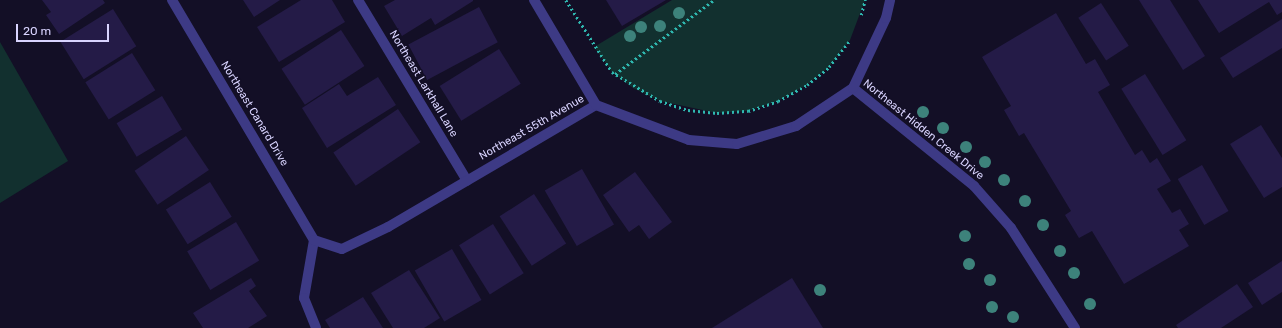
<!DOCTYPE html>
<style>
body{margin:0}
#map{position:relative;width:1282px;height:328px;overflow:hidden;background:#130f26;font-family:Rubik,sans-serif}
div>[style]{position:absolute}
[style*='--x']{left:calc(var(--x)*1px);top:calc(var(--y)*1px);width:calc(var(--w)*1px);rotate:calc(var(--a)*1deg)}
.green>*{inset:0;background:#12302f}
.building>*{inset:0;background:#241b47;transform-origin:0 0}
.path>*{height:2.5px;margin-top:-1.25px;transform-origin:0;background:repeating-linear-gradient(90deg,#2fb8b0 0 2px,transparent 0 5px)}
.lane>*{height:10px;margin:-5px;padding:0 5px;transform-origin:5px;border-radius:5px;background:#3d3a85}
.street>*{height:10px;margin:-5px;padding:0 5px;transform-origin:5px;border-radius:5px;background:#3d3a85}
.trees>*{width:12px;height:12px;margin:-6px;border-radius:50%;background:#3d827b}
span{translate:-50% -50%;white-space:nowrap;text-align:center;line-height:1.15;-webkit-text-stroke:3px #130f26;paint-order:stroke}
.street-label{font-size:11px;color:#d9d4ff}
.scale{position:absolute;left:16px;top:24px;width:93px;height:18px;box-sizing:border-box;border:2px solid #d9d4ff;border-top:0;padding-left:5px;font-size:12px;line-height:14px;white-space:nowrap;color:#d9d4ff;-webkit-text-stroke:3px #130f26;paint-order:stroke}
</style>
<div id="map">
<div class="green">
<i style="clip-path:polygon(672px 0,865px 0,850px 40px,829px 67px,807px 85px,778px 101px,748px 111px,717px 113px,660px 101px,633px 88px,612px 72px,594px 47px)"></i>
<i style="clip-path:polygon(0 42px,68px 161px,0 203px)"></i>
</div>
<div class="building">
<i style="clip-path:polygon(42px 0,103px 0,105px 3px,59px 34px,46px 15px,51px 12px)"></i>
<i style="clip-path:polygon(243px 0,280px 0,254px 17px)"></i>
<i style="clip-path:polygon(301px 0,332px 0,345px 22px,279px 62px,257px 27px)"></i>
<i style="clip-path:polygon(395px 0,473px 0,473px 1px,435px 25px,431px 18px,402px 36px,384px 6px)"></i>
<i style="clip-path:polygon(606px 0,666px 0,622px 26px)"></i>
<i style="clip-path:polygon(1139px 0,1170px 0,1205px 56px,1183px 70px)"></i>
<i style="clip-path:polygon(1198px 0,1282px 0,1282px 12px,1277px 15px,1269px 2px,1219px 33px)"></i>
<i style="left:1101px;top:3px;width:51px;height:27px;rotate:57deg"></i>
<i style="left:479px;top:7px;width:40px;height:80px;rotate:62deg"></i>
<i style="left:113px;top:9px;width:44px;height:62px;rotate:58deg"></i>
<i style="clip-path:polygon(1056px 13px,1086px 64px,1095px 59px,1110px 85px,1098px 92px,1135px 155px,1142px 150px,1150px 163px,1157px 158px,1171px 181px,1157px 189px,1172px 213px,1180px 209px,1189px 224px,1179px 230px,1189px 246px,1124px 284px,1092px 231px,1079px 238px,1065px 215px,1071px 211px,1024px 133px,1019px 136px,1004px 110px,1011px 106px,982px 57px)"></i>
<i style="clip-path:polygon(1282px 19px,1282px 48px,1233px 78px,1220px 58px)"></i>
<i style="left:341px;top:30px;width:43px;height:71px;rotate:57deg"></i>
<i style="left:499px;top:49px;width:41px;height:70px;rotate:58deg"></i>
<i style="left:132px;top:53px;width:44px;height:55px;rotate:58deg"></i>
<i style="left:1145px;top:74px;width:78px;height:28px;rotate:58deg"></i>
<i style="clip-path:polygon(378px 77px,396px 105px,327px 148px,302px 108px,339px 84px,347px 96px)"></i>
<i style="left:162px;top:96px;width:39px;height:53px;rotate:59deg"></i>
<i style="left:398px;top:109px;width:40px;height:78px;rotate:56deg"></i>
<i style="clip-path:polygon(1261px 125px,1282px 158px,1282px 187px,1264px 198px,1230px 144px)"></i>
<i style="left:186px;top:136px;width:41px;height:62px;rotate:56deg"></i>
<i style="left:1202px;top:165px;width:53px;height:28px;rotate:60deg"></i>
<i style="left:582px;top:169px;width:64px;height:43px;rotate:60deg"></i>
<i style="clip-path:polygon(635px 172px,672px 222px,649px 239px,639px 225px,629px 232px,603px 195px)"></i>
<i style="left:210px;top:182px;width:41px;height:52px;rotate:58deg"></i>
<i style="left:534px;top:194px;width:59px;height:41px;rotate:57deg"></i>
<i style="left:236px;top:222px;width:45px;height:57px;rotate:59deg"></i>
<i style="left:493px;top:224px;width:58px;height:40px;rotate:58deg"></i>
<i style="left:452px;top:249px;width:59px;height:43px;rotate:60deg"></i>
<i style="clip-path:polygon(1282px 261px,1282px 292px,1262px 305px,1248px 283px)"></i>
<i style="clip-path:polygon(409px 270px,440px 318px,424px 328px,393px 328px,371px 293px)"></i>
<i style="clip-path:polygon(251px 278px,256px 286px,249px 291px,267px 316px,248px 328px,203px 328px,193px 313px)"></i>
<i style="clip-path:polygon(792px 278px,823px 328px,712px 328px)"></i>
<i style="clip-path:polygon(1237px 284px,1253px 307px,1221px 328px,1178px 328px,1176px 325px)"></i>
<i style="clip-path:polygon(363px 297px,383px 328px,330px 328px,325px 320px)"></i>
</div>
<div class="path">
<i style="--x:566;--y:0;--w:85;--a:57.4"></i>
<i style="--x:612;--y:72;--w:56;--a:31.1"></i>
<i style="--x:660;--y:101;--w:29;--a:18"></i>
<i style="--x:688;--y:110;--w:29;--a:6"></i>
<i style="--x:717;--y:113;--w:31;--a:-4"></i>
<i style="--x:748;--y:111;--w:32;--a:-18"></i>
<i style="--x:778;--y:101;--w:33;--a:-29"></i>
<i style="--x:807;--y:85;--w:28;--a:-39"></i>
<i style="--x:829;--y:67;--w:34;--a:-52"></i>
<i style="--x:861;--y:15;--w:16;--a:-75"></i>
<i style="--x:615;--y:74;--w:124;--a:-36.8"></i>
</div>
<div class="lane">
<i style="--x:358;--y:0;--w:211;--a:58.9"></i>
<i style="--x:314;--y:240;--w:59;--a:99.8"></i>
<i style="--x:304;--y:298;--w:32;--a:68"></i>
</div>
<div class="street">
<i style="--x:172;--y:0;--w:279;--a:59.4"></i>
<i style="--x:314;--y:240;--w:29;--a:18"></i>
<i style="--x:342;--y:249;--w:51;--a:-25.6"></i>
<i style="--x:388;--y:227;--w:241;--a:-30.4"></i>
<i style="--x:596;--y:105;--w:99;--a:20.6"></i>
<i style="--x:689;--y:140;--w:48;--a:4.8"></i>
<i style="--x:737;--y:144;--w:62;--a:-17"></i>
<i style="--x:796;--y:126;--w:69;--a:-33.7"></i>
<i style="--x:534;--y:0;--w:122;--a:59.4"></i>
<i style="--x:853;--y:88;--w:156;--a:39"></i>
<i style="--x:974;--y:186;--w:56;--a:48.6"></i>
<i style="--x:1011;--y:228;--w:119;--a:57.4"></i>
<i style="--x:853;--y:88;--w:77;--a:-64.8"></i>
<i style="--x:886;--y:18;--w:18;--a:-77"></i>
</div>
<div class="trees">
<i style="left:679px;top:13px"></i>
<i style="left:660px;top:26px"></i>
<i style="left:641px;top:27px"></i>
<i style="left:630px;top:36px"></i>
<i style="left:923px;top:112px"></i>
<i style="left:943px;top:128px"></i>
<i style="left:966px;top:147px"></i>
<i style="left:985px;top:162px"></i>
<i style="left:1004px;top:180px"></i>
<i style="left:1025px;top:201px"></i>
<i style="left:1043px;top:225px"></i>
<i style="left:965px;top:236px"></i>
<i style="left:1060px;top:251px"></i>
<i style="left:969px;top:264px"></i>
<i style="left:1074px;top:273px"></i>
<i style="left:990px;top:280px"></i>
<i style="left:820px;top:290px"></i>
<i style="left:1090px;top:304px"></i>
<i style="left:992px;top:307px"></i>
<i style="left:1013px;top:317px"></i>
</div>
<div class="street-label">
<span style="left:423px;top:84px;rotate:59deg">Northeast Larkhall Lane</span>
<span style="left:254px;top:114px;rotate:59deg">Northeast Canard Drive</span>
<span style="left:532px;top:128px;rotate:-30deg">Northeast 55th Avenue</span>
<span style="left:923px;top:130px;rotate:39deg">Northeast Hidden Creek Drive</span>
</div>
<div class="scale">20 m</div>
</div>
